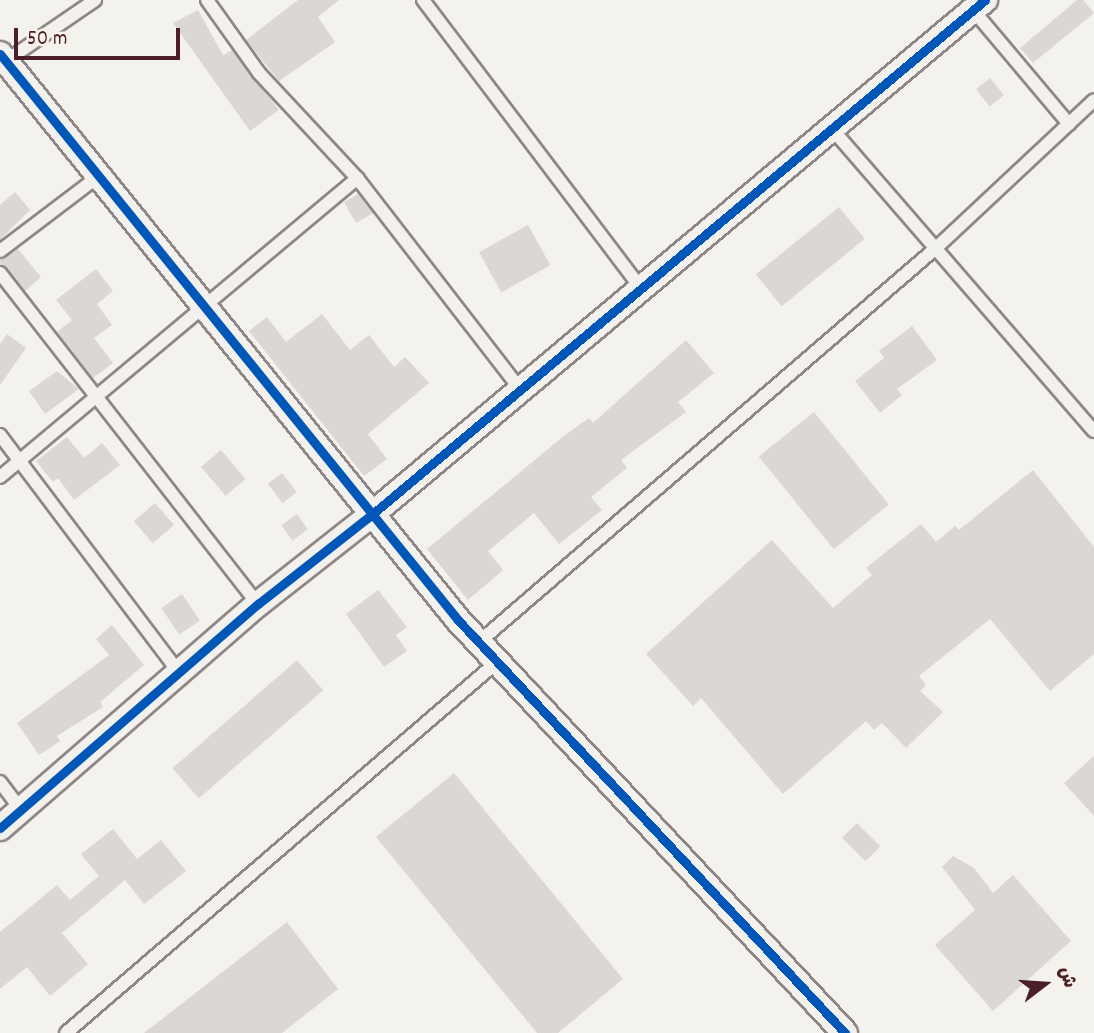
<!DOCTYPE html>
<meta charset="utf-8">
<style>
body{margin:0}
#map{position:relative;width:1094px;height:1033px;overflow:hidden;background:#f4f2ec;font-family:Dekko,"Playpen Sans Arabic",sans-serif}
div>[style]{position:absolute}
[style*='--x']{left:calc(var(--x)*1px);top:calc(var(--y)*1px);width:calc(var(--w)*1px);rotate:calc(var(--a)*1deg)}
.building>*{inset:0;background:#dbd7d3;transform-origin:0 0}
.roads{filter:drop-shadow(2px 0 #8f8685) drop-shadow(-2px 0 #8f8685) drop-shadow(0 2px #8f8685) drop-shadow(0 -2px #8f8685)}
.lane>*{height:12px;margin:-6px;padding:0 6px;transform-origin:6px;border-radius:6px;background:#f2f1ed}
.street>*{height:24px;margin:-12px;padding:0 12px;transform-origin:12px;border-radius:12px;background:#f2f1ed}
.cycleway>*{height:9px;margin:-4.5px;padding:0 4.5px;transform-origin:4.5px;border-radius:4.5px;background:#0057b8}
span{translate:-50% -50%;white-space:nowrap;text-align:center;line-height:1.15;-webkit-text-stroke:5px #f7f3e8;paint-order:stroke}
.north{position:absolute;left:1010px;top:949px;width:70px;height:70px;-webkit-text-stroke:5px #f7f3e8;paint-order:stroke;rotate:73deg;font-size:19px;font-weight:700;line-height:28px;text-align:center;color:#4a1f2b}
.north::after{content:'';display:block;margin:auto;width:24px;height:32px;background:#4a1f2b;clip-path:polygon(50% 0,100% 100%,50% 72%,0 100%)}
.scale{position:absolute;left:14px;top:28px;width:166px;height:32px;box-sizing:border-box;border:4px solid #4a1f2b;border-top:0;padding-left:9px;font-size:21px;line-height:24px;white-space:nowrap;color:#4a1f2b;-webkit-text-stroke:5px #f7f3e8;paint-order:stroke}
</style>
<div id="map">
<div class="building">
<i style="clip-path:polygon(298px 0,339px 0,318px 17px,335px 42px,279px 81px,246px 40px)"></i>
<i style="clip-path:polygon(1077px 0,1083px 0,1094px 13px,1033px 63px,1020px 48px)"></i>
<i style="clip-path:polygon(198px 10px,223px 55px,232px 50px,279px 110px,250px 131px,173px 23px)"></i>
<i style="left:990px;top:78px;width:22px;height:18px;rotate:51deg"></i>
<i style="clip-path:polygon(15px 192px,30px 210px,0 240px,0 205px)"></i>
<i style="clip-path:polygon(358px 194px,373px 213px,356px 223px,344px 202px)"></i>
<i style="left:839px;top:207px;width:41px;height:107px;rotate:51deg"></i>
<i style="left:528px;top:225px;width:46px;height:56px;rotate:61deg"></i>
<i style="clip-path:polygon(18px 249px,41px 277px,25px 291px,0 264px,0 260px)"></i>
<i style="clip-path:polygon(96px 269px,113px 291px,97px 304px,112px 325px,94px 338px,113px 363px,93px 378px,57px 332px,72px 320px,56px 300px)"></i>
<i style="clip-path:polygon(322px 314px,350px 350px,369px 335px,394px 367px,405px 357px,429px 383px,368px 434px,387px 459px,364px 476px,249px 331px,267px 317px,286px 342px)"></i>
<i style="clip-path:polygon(912px 326px,937px 360px,897px 389px,902px 395px,880px 413px,855px 381px,884px 358px,879px 351px)"></i>
<i style="clip-path:polygon(7px 334px,26px 348px,0 385px,0 344px)"></i>
<i style="clip-path:polygon(686px 340px,714px 373px,678px 402px,686px 412px,621px 460px,627px 468px,591px 497px,602px 510px,559px 544px,534px 513px,488px 551px,503px 570px,468px 600px,427px 549px,565px 435px,589px 418px,593px 423px)"></i>
<i style="clip-path:polygon(57px 371px,79px 389px,45px 414px,29px 391px)"></i>
<i style="left:814px;top:412px;width:119px;height:71px;rotate:51deg"></i>
<i style="clip-path:polygon(67px 437px,84px 458px,102px 443px,120px 465px,74px 500px,58px 478px,53px 482px,36px 461px)"></i>
<i style="left:221px;top:450px;width:38px;height:26px;rotate:50deg"></i>
<i style="clip-path:polygon(1033px 470px,1094px 547px,1094px 654px,1050px 691px,990px 619px,919px 676px,926px 685px,920px 691px,943px 712px,906px 748px,882px 723px,874px 730px,866px 721px,783px 794px,701px 698px,693px 706px,646px 654px,772px 540px,833px 608px,872px 575px,866px 568px,921px 524px,936px 542px,955px 526px,959px 530px)"></i>
<i style="left:282px;top:473px;width:24px;height:18px;rotate:52deg"></i>
<i style="left:155px;top:503px;width:29px;height:28px;rotate:49deg"></i>
<i style="left:297px;top:514px;width:19px;height:19px;rotate:55deg"></i>
<i style="clip-path:polygon(378px 590px,407px 627px,396px 635px,407px 651px,384px 667px,346px 614px)"></i>
<i style="left:182px;top:594px;width:32px;height:25px;rotate:56deg"></i>
<i style="clip-path:polygon(112px 625px,144px 665px,100px 702px,103px 707px,57px 736px,60px 741px,39px 755px,17px 723px,109px 655px,96px 639px)"></i>
<i style="left:297px;top:660px;width:40px;height:165px;rotate:49deg"></i>
<i style="clip-path:polygon(1094px 756px,1094px 816px,1064px 783px)"></i>
<i style="clip-path:polygon(454px 773px,623px 979px,558px 1033px,537px 1033px,376px 837px)"></i>
<i style="left:857px;top:823px;width:33px;height:21px;rotate:45deg"></i>
<i style="clip-path:polygon(113px 829px,137px 859px,161px 840px,186px 871px,144px 904px,125px 880px,62px 933px,88px 964px,50px 996px,27px 967px,0 989px,0 932px,57px 885px,70px 900px,99px 876px,81px 854px)"></i>
<i style="clip-path:polygon(953px 856px,974px 868px,993px 893px,1013px 875px,1071px 941px,993px 1011px,935px 945px,975px 910px,942px 867px)"></i>
<i style="clip-path:polygon(287px 922px,338px 989px,282px 1033px,144px 1033px)"></i>
</div>
<div class="roads">
<div class="lane">
<i style="--x:207;--y:0;--w:90;--a:54.5"></i>
<i style="--x:259;--y:73;--w:144;--a:47"></i>
<i style="--x:357;--y:178;--w:268;--a:52.3"></i>
<i style="--x:423;--y:0;--w:360;--a:52.9"></i>
<i style="--x:973;--y:10;--w:149;--a:49.9"></i>
<i style="--x:6;--y:61;--w:108;--a:-34.4"></i>
<i style="--x:833;--y:130;--w:398;--a:49.1"></i>
<i style="--x:0;--y:251;--w:126;--a:-37.2"></i>
<i style="--x:0;--y:273;--w:420;--a:52.1"></i>
<i style="--x:0;--y:435;--w:296;--a:53"></i>
<i style="--x:0;--y:477;--w:466;--a:-39.9"></i>
<i style="--x:479;--y:642;--w:603;--a:-40.77"></i>
<i style="--x:936;--y:248;--w:216;--a:-43.1"></i>
<i style="--x:0;--y:782;--w:35;--a:53"></i>
<i style="--x:66;--y:1033;--w:569;--a:-40.72"></i>
</div>
<div class="street">
<i style="--x:0;--y:54;--w:728;--a:51.02"></i>
<i style="--x:458;--y:620;--w:566;--a:46.86"></i>
<i style="--x:0;--y:828;--w:342;--a:-41"></i>
<i style="--x:258;--y:604;--w:142;--a:-38.2"></i>
<i style="--x:370;--y:516;--w:803;--a:-40"></i>
</div>
</div>
<div class="cycleway">
<i style="--x:0;--y:54;--w:728;--a:51.02"></i>
<i style="--x:458;--y:620;--w:566;--a:46.86"></i>
<i style="--x:0;--y:828;--w:342;--a:-41"></i>
<i style="--x:258;--y:604;--w:142;--a:-38.2"></i>
<i style="--x:370;--y:516;--w:803;--a:-40"></i>
</div>
<div class="north">ش</div>
<div class="scale">50 m</div>
</div>
